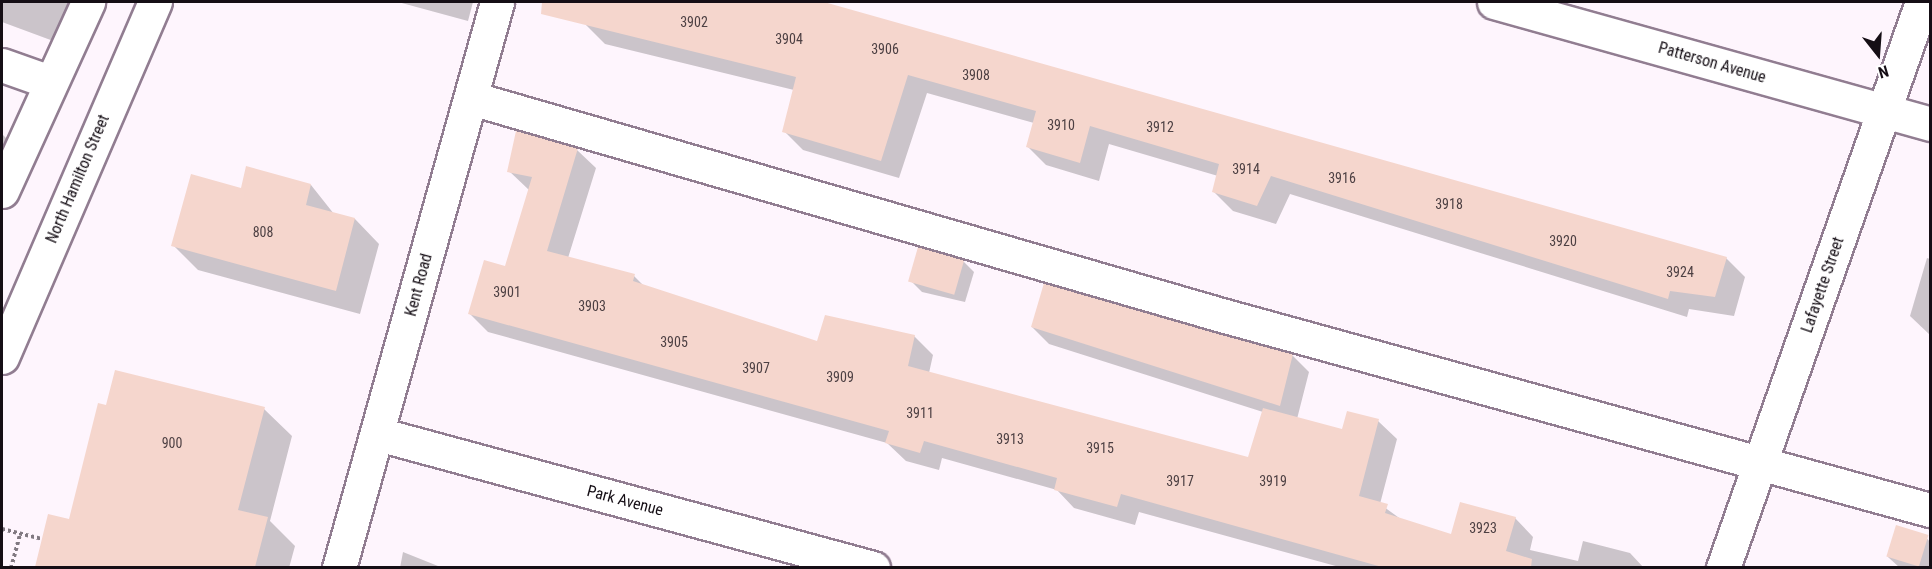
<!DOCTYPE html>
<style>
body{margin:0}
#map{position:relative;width:1932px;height:569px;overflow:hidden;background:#fef5fd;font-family:"Roboto Condensed",sans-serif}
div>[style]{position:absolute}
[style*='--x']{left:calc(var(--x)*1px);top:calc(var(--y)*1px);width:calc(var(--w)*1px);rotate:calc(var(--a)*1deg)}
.shadow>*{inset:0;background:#0003}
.building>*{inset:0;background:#f5d6cd;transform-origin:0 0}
.path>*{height:4px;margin-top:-2px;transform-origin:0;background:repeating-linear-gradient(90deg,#817981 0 3px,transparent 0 6px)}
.roads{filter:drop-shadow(2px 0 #917d91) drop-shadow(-2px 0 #917d91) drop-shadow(0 2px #917d91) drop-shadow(0 -2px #917d91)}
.minor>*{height:33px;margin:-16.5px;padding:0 16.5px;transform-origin:16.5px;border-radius:16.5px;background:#fff}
.major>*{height:33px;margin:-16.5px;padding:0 16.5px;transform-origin:16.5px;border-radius:16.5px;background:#fff}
span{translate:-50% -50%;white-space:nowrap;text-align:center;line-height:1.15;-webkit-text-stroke:5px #fff;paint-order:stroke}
.number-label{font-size:14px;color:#4d4043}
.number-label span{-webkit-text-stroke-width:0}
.street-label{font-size:16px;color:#150e15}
.frame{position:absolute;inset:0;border:3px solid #150e15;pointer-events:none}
.north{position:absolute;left:1848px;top:24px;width:60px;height:60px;-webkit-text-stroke:4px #fff;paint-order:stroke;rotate:163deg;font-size:16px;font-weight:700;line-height:24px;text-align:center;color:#150e15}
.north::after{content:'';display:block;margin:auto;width:21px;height:27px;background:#150e15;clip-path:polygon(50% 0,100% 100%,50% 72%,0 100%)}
</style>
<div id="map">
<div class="shadow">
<i style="clip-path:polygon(2px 2px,71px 2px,56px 42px,2px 22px)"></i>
<i style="clip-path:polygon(398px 2px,473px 2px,468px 21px)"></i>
<i style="clip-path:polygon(591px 2px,821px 2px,1726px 258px,1745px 277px,1734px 316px,1689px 309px,1687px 317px,1290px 194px,1276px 224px,1233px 211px,1214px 192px,1218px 176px,1109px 144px,1099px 181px,1046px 165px,1028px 147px,1034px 123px,927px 93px,899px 178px,803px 150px,784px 131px,794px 90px,605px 44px,586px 25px)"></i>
<i style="clip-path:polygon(2px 134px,15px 147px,2px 182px)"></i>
<i style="clip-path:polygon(577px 150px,596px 168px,568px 258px,634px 276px,645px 287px,818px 343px,914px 336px,933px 355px,929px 373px,1249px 459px,1263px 412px,1049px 344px,1032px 327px,1293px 356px,1309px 372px,1297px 419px,1343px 431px,1378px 421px,1397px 439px,1380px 504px,1402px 520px,1453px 536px,1515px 518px,1533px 537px,1530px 550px,1578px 561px,1583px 541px,1630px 553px,1644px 568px,1343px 568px,1139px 512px,1135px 525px,1074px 508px,1057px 490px,942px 458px,939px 470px,906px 461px,887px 443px,488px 332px,469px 313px,506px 268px,529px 190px,509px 171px)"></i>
<i style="clip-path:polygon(311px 185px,334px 214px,355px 219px,379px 244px,360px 314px,198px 270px,173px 245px,242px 189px)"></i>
<i style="clip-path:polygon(919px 249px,964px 262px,974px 272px,965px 302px,922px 292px,911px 281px)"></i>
<i style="clip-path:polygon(1927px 258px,1930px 259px,1930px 335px,1910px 316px)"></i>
<i style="clip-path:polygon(107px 407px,264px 409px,292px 436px,270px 521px,295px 546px,289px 568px,36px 568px,49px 516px,70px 521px)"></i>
<i style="clip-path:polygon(1924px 535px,1930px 542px,1930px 568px,1900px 568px,1888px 557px)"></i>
<i style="clip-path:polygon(403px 552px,438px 566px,440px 568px,400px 568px)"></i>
</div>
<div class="building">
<i style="clip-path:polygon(542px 2px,824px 2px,1727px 257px,1715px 297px,1670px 291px,1668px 299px,1271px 176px,1257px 206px,1212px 192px,1219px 164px,1090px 126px,1080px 163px,1026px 147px,1036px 111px,908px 75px,881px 161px,782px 132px,796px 77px,541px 14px)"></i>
<i style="clip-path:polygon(516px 131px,578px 148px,547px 251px,635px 274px,633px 281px,817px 341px,825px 315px,915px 335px,908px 366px,1248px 457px,1263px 408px,1342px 429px,1347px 411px,1379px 419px,1359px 496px,1388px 504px,1385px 513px,1451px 534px,1460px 502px,1516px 517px,1506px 551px,1532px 559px,1531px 567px,1382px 567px,1121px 494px,1117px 507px,1054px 490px,1057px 478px,924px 441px,920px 453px,885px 443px,889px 431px,468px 314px,484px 260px,505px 266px,532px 177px,507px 172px)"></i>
<i style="clip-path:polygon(246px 166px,311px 184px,306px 205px,355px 218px,336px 291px,171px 246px,191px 174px,241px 188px)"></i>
<i style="left:918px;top:247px;width:48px;height:36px;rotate:16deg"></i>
<i style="clip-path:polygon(1044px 283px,1293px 354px,1280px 406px,1031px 327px)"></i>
<i style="clip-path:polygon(115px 370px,265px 407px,238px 510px,268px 517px,255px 567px,35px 567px,48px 514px,69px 519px,98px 403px,106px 405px)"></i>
<i style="left:1896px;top:525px;width:34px;height:33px;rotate:17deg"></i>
</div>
<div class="path">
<i style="--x:2;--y:529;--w:41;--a:14"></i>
<i style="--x:11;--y:568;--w:35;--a:-75"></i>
</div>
<div class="roads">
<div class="minor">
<i style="--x:2;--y:65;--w:51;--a:19.5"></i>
<i style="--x:471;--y:98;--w:785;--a:16.13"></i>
<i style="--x:1225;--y:316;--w:731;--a:15.39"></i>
<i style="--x:2;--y:191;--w:208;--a:-65.5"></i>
<i style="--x:2;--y:357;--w:387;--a:-66.7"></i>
<i style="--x:378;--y:434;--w:513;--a:15.15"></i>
<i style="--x:339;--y:568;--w:588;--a:-74.4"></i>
<i style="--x:1723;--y:568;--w:600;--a:-70.63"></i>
</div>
<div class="major">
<i style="--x:1494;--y:2;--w:453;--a:15.6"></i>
</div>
</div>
<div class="number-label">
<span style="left:694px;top:22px">3902</span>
<span style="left:789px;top:39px">3904</span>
<span style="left:885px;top:49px">3906</span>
<span style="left:976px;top:75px">3908</span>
<span style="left:1061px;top:125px">3910</span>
<span style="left:1160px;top:127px">3912</span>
<span style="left:1246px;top:169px">3914</span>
<span style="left:1342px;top:178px">3916</span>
<span style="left:1449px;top:204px">3918</span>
<span style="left:263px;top:232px">808</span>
<span style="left:1563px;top:241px">3920</span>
<span style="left:1680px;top:272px">3924</span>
<span style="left:507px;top:292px">3901</span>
<span style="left:592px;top:306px">3903</span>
<span style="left:674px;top:342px">3905</span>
<span style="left:756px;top:368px">3907</span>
<span style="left:840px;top:377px">3909</span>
<span style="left:920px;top:413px">3911</span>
<span style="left:1010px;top:439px">3913</span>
<span style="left:172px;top:443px">900</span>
<span style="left:1100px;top:448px">3915</span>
<span style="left:1180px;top:481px">3917</span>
<span style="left:1273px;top:481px">3919</span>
<span style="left:1483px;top:528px">3923</span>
</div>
<div class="street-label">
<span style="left:1712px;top:63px;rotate:16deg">Patterson Avenue</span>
<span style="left:78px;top:179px;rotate:-67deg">North Hamilton Street</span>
<span style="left:419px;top:285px;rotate:-75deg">Kent Road</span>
<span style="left:1823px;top:285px;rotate:-71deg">Lafayette Street</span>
<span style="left:625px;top:501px;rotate:15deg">Park Avenue</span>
</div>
<div class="frame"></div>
<div class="north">N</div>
</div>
